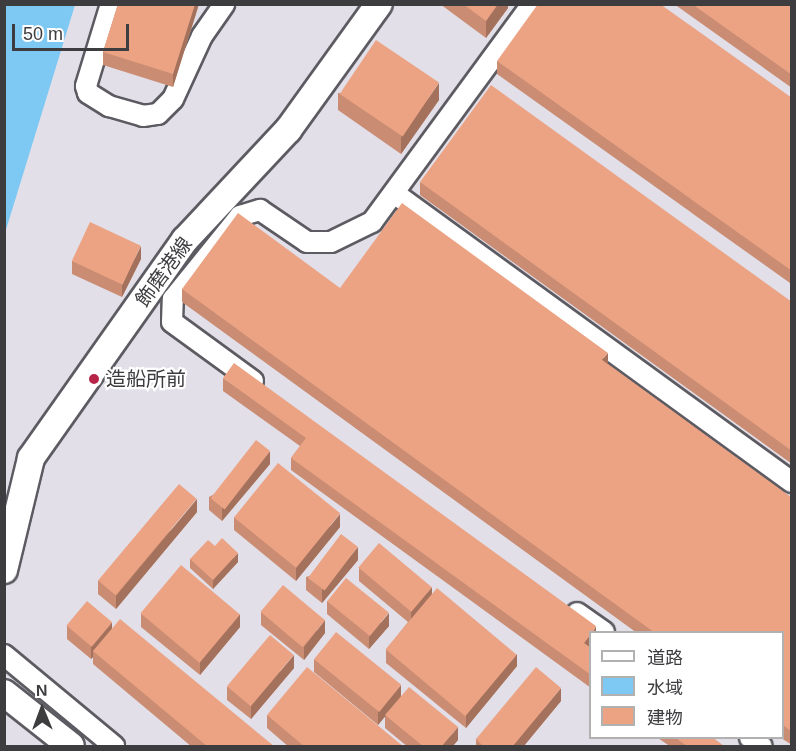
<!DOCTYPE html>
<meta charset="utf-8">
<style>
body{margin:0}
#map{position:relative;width:796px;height:751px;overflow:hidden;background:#e2dfe8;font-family:Helvetica,"Noto Sans JP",sans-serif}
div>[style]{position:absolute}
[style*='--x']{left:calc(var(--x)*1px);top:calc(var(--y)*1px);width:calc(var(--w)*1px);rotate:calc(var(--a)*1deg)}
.water>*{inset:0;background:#7ec9f3}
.roads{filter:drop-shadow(2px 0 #5d5b62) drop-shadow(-2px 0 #5d5b62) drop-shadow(0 2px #5d5b62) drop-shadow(0 -2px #5d5b62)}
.minor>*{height:20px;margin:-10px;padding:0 10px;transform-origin:10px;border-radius:10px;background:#fff}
.major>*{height:26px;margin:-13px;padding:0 13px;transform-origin:13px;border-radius:13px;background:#fff}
.wall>*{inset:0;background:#ca8c72}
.shaded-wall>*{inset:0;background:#a4725c}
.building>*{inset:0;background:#eba384;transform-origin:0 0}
.dots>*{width:16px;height:16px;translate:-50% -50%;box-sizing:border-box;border:3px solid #fff;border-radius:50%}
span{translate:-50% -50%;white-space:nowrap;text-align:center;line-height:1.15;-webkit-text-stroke:4.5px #fff;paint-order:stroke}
.street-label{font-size:20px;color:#3d3c3f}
.poi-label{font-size:20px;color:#3d3c3f}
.left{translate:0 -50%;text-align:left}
.frame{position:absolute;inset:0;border:6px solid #3d3c3f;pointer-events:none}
.legend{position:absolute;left:589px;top:631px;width:195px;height:108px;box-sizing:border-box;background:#fff;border:2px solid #b1b1b2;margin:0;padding:8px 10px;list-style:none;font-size:18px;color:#3d3c3f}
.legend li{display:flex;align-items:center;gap:12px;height:30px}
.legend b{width:30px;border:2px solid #b1b1b2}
.north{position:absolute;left:12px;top:679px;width:60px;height:60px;-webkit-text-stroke:4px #fff;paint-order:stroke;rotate:359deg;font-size:16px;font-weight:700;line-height:24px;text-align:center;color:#3d3c3f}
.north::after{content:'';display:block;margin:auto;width:21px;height:27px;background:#3d3c3f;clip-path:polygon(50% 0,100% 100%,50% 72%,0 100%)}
.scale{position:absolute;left:12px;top:24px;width:117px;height:27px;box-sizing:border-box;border:3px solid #3d3c3f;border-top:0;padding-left:8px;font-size:18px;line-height:21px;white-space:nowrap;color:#3d3c3f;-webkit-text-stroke:4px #fff;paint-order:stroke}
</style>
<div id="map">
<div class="water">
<i style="clip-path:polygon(5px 4px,75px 5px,5px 233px,4px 5px)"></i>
</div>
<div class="roads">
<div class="minor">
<i style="--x:111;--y:4;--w:86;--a:107"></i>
<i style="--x:86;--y:86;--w:7;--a:74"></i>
<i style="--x:88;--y:93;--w:25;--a:32"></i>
<i style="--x:109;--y:106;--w:35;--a:16"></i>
<i style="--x:143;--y:116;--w:15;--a:-8"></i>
<i style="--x:158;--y:114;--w:21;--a:-45"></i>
<i style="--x:173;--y:99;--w:69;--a:-65.3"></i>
<i style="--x:202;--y:36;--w:39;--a:-55"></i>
<i style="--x:394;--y:193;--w:492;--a:36"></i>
<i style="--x:253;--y:381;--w:100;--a:-143.9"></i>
<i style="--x:172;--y:322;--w:23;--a:-88"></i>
<i style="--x:173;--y:299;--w:107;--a:-51.1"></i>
<i style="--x:240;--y:216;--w:21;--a:-17"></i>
<i style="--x:260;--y:210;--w:57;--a:34.2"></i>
<i style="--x:307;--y:242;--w:24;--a:0"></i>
<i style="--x:331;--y:242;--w:46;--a:-26"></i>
<i style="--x:372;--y:222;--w:270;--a:-53.7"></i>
<i style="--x:577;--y:613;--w:33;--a:35"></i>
<i style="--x:4;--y:655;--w:143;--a:39.6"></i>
<i style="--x:750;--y:738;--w:14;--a:34"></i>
</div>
<div class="major">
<i style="--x:4;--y:570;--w:115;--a:-76.4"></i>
<i style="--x:31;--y:458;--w:267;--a:-54.8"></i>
<i style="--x:185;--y:240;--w:151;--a:-46.9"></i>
<i style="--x:288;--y:130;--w:155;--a:-54.2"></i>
<i style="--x:4;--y:693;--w:85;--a:38.3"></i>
</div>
</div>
<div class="wall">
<i style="clip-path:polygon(118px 4px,199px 4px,173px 87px,103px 65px,103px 52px)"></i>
<i style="clip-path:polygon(440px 4px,508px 4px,508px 8px,486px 38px)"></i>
<i style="clip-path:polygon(674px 4px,792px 4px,792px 88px)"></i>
<i style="clip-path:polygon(497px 61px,792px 98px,792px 293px,790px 292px,790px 283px,497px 74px)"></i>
<i style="clip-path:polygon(338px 93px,439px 100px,401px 154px,338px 110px)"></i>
<i style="clip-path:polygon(420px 182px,792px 302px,792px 464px,420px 195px)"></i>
<i style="clip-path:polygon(141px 259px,122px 297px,72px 274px,72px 261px)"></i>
<i style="clip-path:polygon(182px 289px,608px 364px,792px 498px,792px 745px,781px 738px,783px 738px,783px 633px,637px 633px,182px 302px)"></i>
<i style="clip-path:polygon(223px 378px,596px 633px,591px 633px,591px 688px,291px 470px,291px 458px,300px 446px,223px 391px)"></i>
<i style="clip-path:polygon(270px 464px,222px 521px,209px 510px,209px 497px)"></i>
<i style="clip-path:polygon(197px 512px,116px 609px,98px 594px,98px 581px)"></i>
<i style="clip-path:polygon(234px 517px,340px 527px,296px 581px,234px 530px)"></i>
<i style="clip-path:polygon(215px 546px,238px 562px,213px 589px,190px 568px,190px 559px)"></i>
<i style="clip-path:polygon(358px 560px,322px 603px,306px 590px,306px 577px)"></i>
<i style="clip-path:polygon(359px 568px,432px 594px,517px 666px,466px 728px,386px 663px,386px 650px,408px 622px,359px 581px)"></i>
<i style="clip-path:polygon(327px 601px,389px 626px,369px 649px,327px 614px)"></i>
<i style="clip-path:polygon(261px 612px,325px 633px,304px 660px,261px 625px)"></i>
<i style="clip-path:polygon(141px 614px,240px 627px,200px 675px,141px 627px)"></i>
<i style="clip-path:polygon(67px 626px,112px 629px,275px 747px,192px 747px,93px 664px,93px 657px,91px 659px,67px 639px)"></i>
<i style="clip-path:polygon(314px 659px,401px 696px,458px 740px,452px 747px,408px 747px,385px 728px,385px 716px,378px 725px,314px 672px)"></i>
<i style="clip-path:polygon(294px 668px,251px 719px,227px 700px,227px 687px)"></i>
<i style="clip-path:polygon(561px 701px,523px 747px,476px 747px,476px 739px)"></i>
<i style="clip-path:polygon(267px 715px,404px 747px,289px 747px,267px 728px)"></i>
<i style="clip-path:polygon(658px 738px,713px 738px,725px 747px,671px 747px)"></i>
</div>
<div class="shaded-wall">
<i style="clip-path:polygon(195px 4px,199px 4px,173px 87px,173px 74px)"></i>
<i style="clip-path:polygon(498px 4px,508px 4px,508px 8px,486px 38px,486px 21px)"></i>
<i style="clip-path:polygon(439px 83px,439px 100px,401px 154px,401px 137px)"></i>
<i style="clip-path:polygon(141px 246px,141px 259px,122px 297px,122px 284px)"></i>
<i style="clip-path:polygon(608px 353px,608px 366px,602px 360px)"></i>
<i style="clip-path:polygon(270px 451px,270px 464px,222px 521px,222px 509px)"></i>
<i style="clip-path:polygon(197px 499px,197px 512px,116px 609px,116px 596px)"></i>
<i style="clip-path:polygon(340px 514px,340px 527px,296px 581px,296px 568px)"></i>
<i style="clip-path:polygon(358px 547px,358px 560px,322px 603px,322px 590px)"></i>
<i style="clip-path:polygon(238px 553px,238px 562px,213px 589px,213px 580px)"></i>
<i style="clip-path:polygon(432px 587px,432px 600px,411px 624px,411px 612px)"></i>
<i style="clip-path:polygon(389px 613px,389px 626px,369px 649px,369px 637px)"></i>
<i style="clip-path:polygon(240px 614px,240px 627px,200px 675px,200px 662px)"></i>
<i style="clip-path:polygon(325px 620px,325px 633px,304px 660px,304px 647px)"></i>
<i style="clip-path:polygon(112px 622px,112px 635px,93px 651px,93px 657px,91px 659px,91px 646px)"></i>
<i style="clip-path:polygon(596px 626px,596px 633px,592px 633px)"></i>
<i style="clip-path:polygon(591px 634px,591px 647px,584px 656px,584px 643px)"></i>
<i style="clip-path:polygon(517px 654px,517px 666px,466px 728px,466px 715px)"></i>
<i style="clip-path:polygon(294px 655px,294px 668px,251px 719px,251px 706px)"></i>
<i style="clip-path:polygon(401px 685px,401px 698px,378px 725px,378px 712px)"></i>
<i style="clip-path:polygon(561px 688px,561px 701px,523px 747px,512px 747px)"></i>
<i style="clip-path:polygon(458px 727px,458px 740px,452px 747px,441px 747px)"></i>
</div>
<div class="building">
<i style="clip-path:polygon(118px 4px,195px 4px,173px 74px,103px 52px)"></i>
<i style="clip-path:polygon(463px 4px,498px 4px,486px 21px)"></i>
<i style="clip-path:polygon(538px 4px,660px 4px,792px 98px,792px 271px,497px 61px)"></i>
<i style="clip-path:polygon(692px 4px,792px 4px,792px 75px)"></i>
<i style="left:376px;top:40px;width:76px;height:65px;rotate:34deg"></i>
<i style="clip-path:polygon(491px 85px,792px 302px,792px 451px,420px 182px)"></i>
<i style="clip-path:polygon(402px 203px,608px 353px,602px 360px,792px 498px,792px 732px,783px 725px,783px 633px,655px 633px,182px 289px,238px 213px,340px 288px)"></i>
<i style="left:90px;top:222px;width:56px;height:43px;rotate:25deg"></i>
<i style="clip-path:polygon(234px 363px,596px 626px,592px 633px,591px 633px,591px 634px,584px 643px,591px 648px,591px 675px,291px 458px,306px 438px,223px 378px)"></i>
<i style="left:256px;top:440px;width:18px;height:74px;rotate:38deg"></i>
<i style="left:278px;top:463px;width:80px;height:70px;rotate:39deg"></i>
<i style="left:179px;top:484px;width:23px;height:126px;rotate:40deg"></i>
<i style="left:341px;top:534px;width:21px;height:55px;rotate:37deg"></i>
<i style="clip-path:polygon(222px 538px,238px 553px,213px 580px,190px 559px,208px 540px,215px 546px)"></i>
<i style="left:379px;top:543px;width:69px;height:32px;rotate:40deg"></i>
<i style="left:181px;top:565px;width:77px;height:63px;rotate:40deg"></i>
<i style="left:346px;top:578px;width:55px;height:30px;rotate:39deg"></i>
<i style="left:283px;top:585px;width:55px;height:35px;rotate:40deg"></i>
<i style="left:437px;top:588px;width:104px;height:80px;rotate:40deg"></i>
<i style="left:87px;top:601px;width:33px;height:32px;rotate:40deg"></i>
<i style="clip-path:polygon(120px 619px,275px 747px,208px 747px,93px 651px)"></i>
<i style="left:336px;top:632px;width:84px;height:35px;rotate:39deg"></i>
<i style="left:270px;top:635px;width:31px;height:67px;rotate:40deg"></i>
<i style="clip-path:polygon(307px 667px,404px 747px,305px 747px,267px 715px)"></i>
<i style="clip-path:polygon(536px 667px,561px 688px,512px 747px,484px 747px,476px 739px)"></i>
<i style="clip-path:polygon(409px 687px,458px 727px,441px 747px,424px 747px,385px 715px)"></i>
<i style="clip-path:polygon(676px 738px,713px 738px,725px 747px,688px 747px)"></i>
</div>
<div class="dots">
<i style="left:94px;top:379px;background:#b62448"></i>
</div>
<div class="street-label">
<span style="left:164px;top:272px;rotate:-54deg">飾磨港線</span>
</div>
<div class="poi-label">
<span class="left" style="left:106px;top:379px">造船所前</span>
</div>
<div class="frame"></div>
<ul class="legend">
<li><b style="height:8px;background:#fff"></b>道路</li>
<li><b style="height:16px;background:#7ec9f3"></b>水域</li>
<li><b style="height:16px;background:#eba384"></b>建物</li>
</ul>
<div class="north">N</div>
<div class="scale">50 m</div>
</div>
